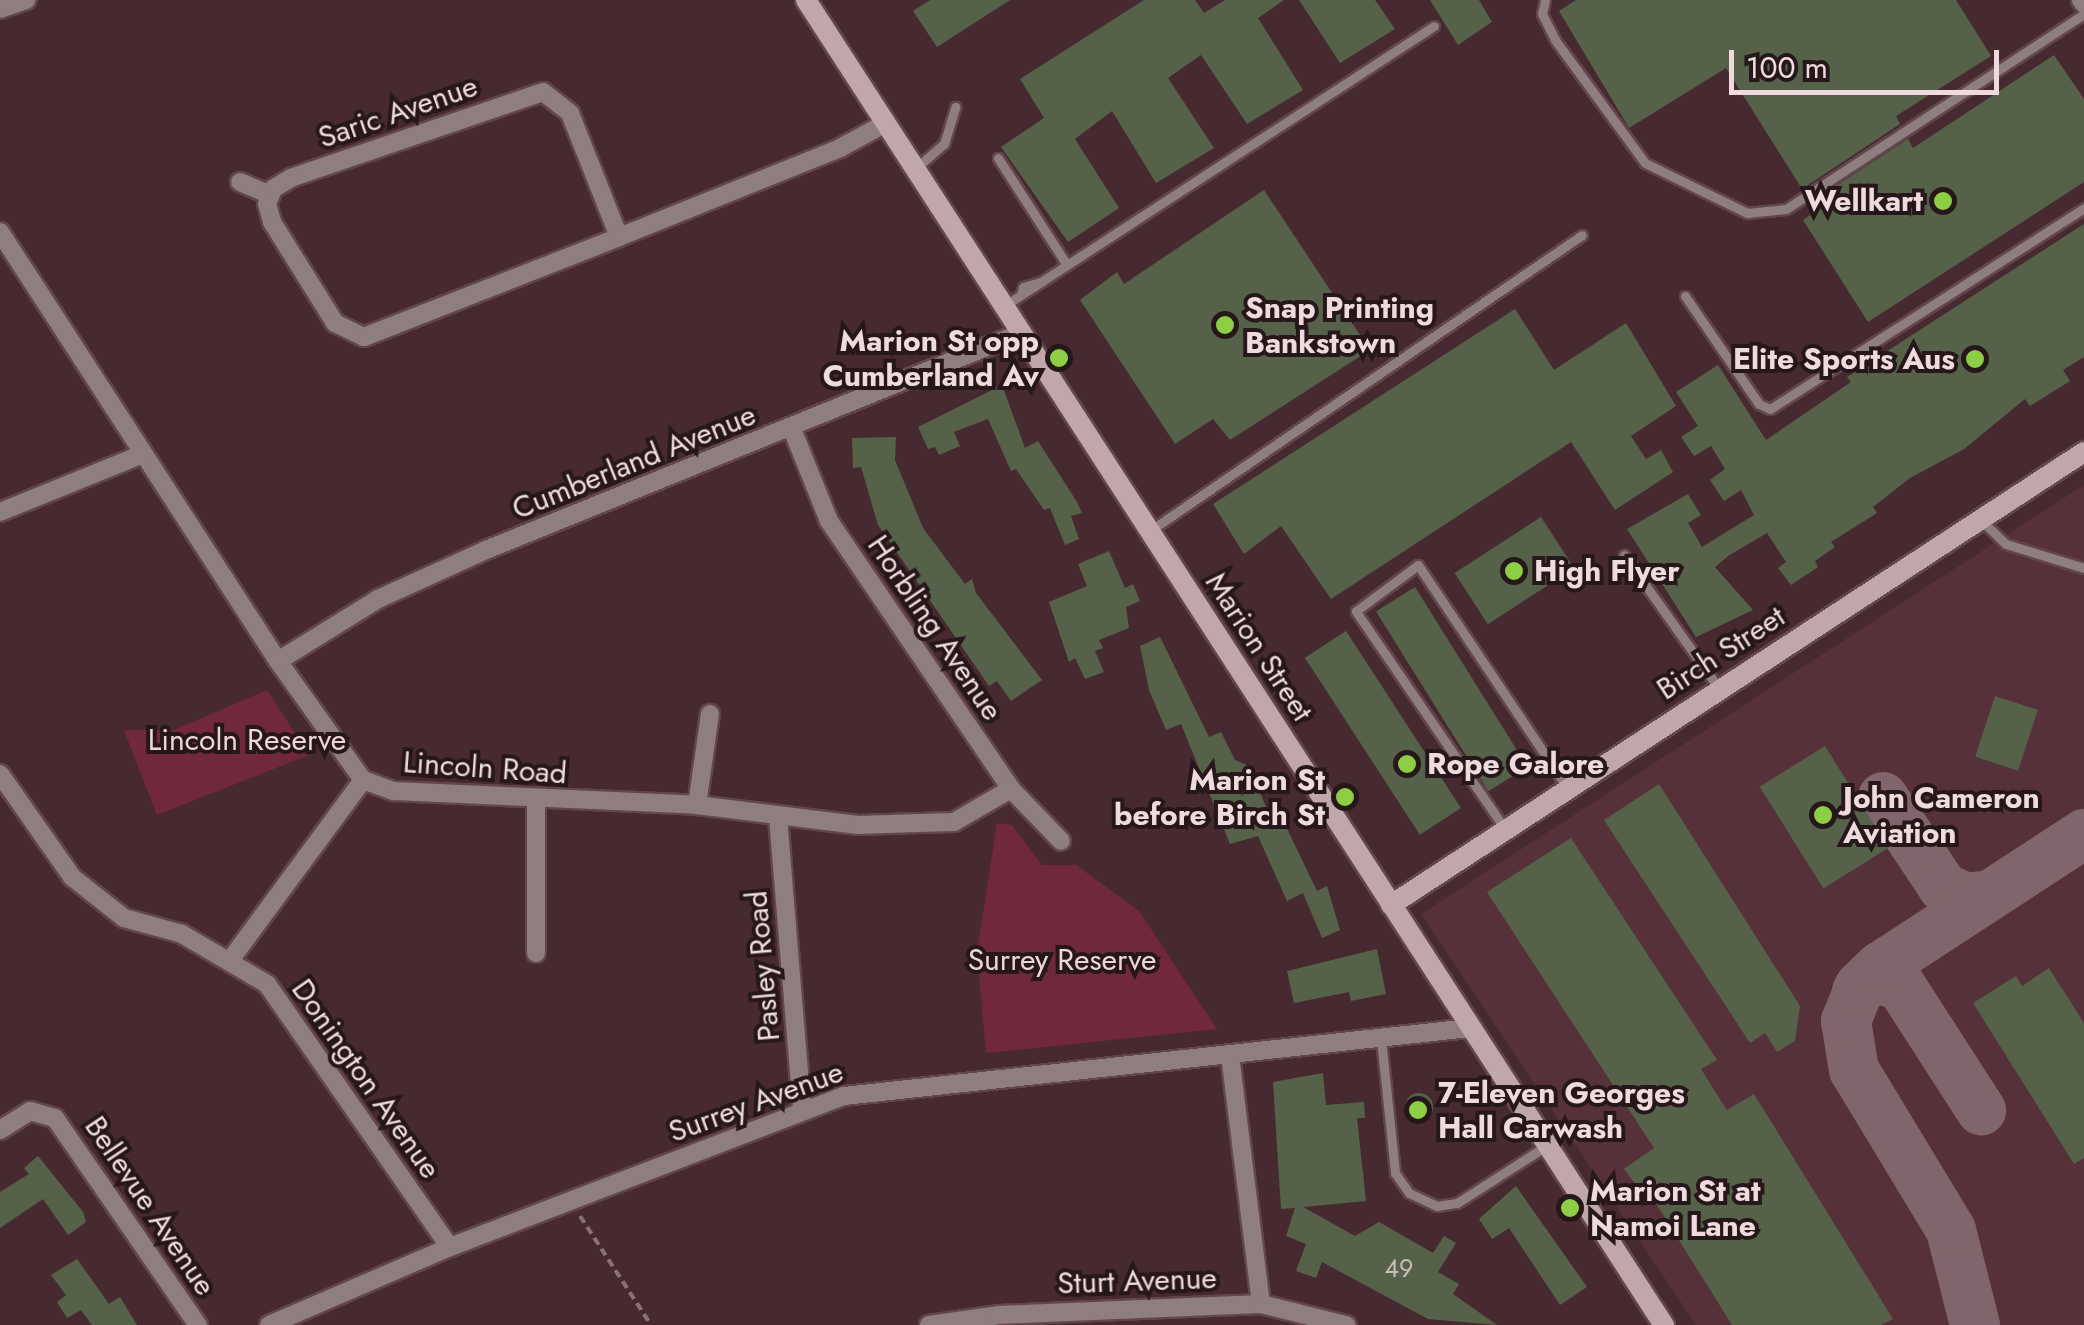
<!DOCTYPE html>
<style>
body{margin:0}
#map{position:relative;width:2084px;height:1325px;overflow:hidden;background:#472a30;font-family:Jost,sans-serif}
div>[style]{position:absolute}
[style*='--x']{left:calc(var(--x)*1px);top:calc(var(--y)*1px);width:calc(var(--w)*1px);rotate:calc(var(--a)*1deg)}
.built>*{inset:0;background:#563139}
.green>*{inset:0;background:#71283b}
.taxiway>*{height:50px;margin:-25px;padding:0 25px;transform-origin:25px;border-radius:25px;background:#80666c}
.building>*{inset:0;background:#556249;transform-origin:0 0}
.round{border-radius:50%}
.path>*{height:4px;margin-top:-2px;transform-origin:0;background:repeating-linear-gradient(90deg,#8b7176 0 8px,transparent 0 13px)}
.roads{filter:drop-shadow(2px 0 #62464c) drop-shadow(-2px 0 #62464c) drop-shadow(0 2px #62464c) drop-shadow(0 -2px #62464c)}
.lane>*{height:9px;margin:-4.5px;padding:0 4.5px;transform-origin:4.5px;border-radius:4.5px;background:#8e7e80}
.street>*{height:18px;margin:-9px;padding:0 9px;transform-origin:9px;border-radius:9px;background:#8e7e80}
.secondary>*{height:20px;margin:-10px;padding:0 10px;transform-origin:10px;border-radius:10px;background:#c0a7ab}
.dots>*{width:28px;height:28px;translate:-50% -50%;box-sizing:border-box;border:5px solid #25171a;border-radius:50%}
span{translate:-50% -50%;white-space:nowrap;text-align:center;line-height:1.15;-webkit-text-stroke:8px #25171a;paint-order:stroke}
.number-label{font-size:25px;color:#c8bdb9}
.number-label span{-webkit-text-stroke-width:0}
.street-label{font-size:30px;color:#efdbde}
.poi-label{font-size:30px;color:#efdbde;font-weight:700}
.right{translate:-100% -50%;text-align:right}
.left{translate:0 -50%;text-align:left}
.park-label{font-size:30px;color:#efd5d9}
.scale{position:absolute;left:1729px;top:50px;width:270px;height:45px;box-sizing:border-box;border:5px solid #efdbde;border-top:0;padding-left:12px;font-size:30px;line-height:35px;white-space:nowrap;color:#efdbde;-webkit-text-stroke:8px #25171a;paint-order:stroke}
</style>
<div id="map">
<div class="built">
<i style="clip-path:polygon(2084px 485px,2084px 1325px,1696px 1325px,1421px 914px)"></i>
</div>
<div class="green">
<i style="clip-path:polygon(267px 690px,309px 755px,157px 815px,124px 730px,174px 730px)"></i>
<i style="clip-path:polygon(997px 823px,1012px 825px,1042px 865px,1076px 865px,1139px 911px,1217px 1029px,986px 1053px,977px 953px)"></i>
</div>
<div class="taxiway">
<i style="--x:1883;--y:797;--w:108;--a:56.3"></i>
<i style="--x:1943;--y:887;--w:25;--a:26"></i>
<i style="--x:1966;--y:898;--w:24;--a:-7"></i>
<i style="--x:1857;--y:991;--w:24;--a:-33"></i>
<i style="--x:1877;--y:978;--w:25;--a:18"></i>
<i style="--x:1901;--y:986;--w:148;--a:57.2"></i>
<i style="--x:1975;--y:1325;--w:98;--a:-104.2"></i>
<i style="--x:1951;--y:1230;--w:187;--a:-121.2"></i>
<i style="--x:1854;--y:1070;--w:50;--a:-99.3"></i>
<i style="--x:1846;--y:1021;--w:38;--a:-68"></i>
<i style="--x:1860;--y:986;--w:28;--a:-44"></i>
<i style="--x:1880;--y:967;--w:244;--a:-33.1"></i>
</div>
<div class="building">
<i style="clip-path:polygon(930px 0,1010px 0,937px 47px,913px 11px)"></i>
<i style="clip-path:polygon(1144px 0,1195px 0,1204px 13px,1225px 0,1284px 0,1258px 18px,1303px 90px,1247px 124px,1201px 55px,1168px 78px,1214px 148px,1156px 183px,1112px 111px,1075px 139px,1119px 208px,1068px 242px,1001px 147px,1044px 118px,1020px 79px)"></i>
<i style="clip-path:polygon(1299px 0,1375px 0,1395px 29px,1340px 63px)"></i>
<i style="clip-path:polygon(1430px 0,1479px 0,1492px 22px,1458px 45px)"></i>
<i style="clip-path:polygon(1576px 0,1956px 0,1991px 56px,1896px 116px,1900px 124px,1802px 189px,1726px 68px,1629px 128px,1559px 11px)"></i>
<i style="clip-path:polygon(2054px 55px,2084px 99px,2084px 182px,1868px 322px,1803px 220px,1816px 211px,1810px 203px,1908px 139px,1913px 148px)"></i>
<i style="clip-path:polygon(1264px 190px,1370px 350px,1230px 440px,1213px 419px,1175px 444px,1080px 300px,1117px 272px,1124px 284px)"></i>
<i style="clip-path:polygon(2084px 224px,2084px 357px,2063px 370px,2070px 381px,2030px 406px,2025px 399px,1964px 449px,1910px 478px,1873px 507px,1877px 513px,1831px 542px,1835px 547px,1815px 561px,1818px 567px,1791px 585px,1778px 568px,1786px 562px,1767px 533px,1728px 556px,1715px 567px,1753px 610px,1696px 637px,1627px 529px,1688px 494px,1701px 515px,1688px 523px,1702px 547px,1754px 515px,1741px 490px,1724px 501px,1710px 480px,1725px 469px,1711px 446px,1694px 456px,1681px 437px,1698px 426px,1676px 392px,1718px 365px,1766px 440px,1851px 382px,1847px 377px)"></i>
<i style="clip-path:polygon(1515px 309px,1554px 370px,1626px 323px,1676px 406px,1631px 436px,1646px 459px,1661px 450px,1673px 472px,1615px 510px,1571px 442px,1331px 599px,1281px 526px,1244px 554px,1213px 504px)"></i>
<i style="clip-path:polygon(1002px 385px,1025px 448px,1038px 441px,1077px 502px,1082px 513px,1071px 516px,1079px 539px,1065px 545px,1050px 508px,1044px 510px,1016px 469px,1011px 471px,988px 419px,954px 432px,960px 446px,939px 455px,935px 447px,928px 449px,918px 427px)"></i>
<i style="clip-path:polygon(896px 437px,895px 460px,923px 528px,965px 584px,972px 579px,976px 593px,1042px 680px,1011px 701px,997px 681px,989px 686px,878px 525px,861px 467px,853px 468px,852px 438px)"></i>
<i style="left:1541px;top:517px;width:61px;height:103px;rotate:57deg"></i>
<i style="clip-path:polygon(1109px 551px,1125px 588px,1133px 584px,1140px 601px,1126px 607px,1129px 628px,1099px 640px,1103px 648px,1095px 651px,1104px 672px,1085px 679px,1075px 658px,1069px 662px,1049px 602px,1087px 586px,1078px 564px)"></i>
<i style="left:1415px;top:587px;width:212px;height:46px;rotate:58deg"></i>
<i style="left:1346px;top:631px;width:211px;height:49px;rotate:57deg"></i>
<i style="clip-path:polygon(1160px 637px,1209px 737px,1221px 732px,1235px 760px,1249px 766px,1269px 814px,1278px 810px,1317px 891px,1327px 886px,1340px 930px,1322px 938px,1303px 893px,1287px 901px,1258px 836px,1230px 844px,1181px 724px,1166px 730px,1149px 690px,1140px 646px)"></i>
<i style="left:1995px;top:696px;width:45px;height:64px;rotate:18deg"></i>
<i style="left:1825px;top:746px;width:120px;height:77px;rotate:58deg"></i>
<i style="clip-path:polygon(1659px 784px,1800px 1006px,1795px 1041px,1777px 1052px,1765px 1033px,1750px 1043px,1604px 820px)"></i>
<i style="clip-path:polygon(1571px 838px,1717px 1060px,1701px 1069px,1727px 1110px,1754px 1094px,1893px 1319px,1881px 1325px,1732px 1325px,1647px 1189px,1642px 1193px,1624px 1169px,1654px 1148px,1487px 892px)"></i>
<i style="clip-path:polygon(1377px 949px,1386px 994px,1351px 1001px,1349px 992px,1294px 1003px,1287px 971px)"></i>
<i style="clip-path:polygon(2049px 968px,2084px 1023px,2084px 1158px,2074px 1164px,1973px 1003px,2016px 976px,2022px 986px)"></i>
<i style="clip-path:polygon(1323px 1073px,1326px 1105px,1364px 1102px,1365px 1118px,1357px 1118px,1366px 1201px,1303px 1207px,1355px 1236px,1379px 1222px,1433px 1253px,1444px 1236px,1456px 1243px,1438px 1272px,1459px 1284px,1453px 1294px,1497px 1325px,1428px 1319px,1322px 1262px,1316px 1278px,1296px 1271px,1306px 1244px,1286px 1236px,1295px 1208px,1281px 1209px,1273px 1082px)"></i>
<i class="round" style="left:1405px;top:1093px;width:28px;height:28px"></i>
<i style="clip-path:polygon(38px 1156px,83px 1212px,86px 1222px,68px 1235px,43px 1199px,0 1228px,0 1192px,29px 1174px,24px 1168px)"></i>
<i style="clip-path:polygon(1516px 1186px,1587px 1287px,1560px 1305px,1509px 1228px,1492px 1239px,1479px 1219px)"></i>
<i style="clip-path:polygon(77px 1259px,109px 1304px,120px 1297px,137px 1325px,92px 1325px,81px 1310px,67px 1318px,57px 1302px,66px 1295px,51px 1275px)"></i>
</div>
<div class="path">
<i style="--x:580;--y:1216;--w:130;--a:56.9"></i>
</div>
<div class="roads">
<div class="lane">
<i style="--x:1545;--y:0;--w:14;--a:102"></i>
<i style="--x:1542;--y:14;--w:29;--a:63"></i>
<i style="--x:1555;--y:40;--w:152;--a:53.8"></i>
<i style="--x:1645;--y:163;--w:114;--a:26.1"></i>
<i style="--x:1747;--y:213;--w:39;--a:-6"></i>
<i style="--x:1786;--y:209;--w:356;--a:-33.2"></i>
<i style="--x:998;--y:158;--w:127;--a:57.2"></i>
<i style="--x:916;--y:168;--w:37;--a:-41"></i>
<i style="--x:944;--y:144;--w:39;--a:-73"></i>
<i style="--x:1021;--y:295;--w:8;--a:-76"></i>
<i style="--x:1023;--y:287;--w:19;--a:-16"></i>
<i style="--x:1685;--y:296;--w:131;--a:55.6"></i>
<i style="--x:1759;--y:404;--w:12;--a:24"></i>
<i style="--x:1770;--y:409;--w:373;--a:-32.6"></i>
<i style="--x:1004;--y:306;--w:513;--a:-33.07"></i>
<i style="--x:1982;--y:521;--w:33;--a:44"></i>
<i style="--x:2006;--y:544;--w:82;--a:17.1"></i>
<i style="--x:1151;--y:530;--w:522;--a:-34.39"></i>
<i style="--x:1624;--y:555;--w:166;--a:54.6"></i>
<i style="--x:1505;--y:829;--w:264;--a:-124.4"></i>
<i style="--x:1356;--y:611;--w:77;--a:-36.6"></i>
<i style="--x:1418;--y:565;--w:270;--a:56.2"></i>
<i style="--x:1381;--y:1039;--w:135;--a:84"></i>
<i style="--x:1395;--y:1173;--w:24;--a:55"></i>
<i style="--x:1409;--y:1193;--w:31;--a:25"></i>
<i style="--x:1437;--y:1206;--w:20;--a:-9"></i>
<i style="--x:1457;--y:1203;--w:106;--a:-32.6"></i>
</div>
<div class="street">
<i style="--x:2081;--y:0;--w:5;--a:53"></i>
<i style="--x:0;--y:9;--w:28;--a:-19"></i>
<i style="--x:240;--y:182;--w:33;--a:23"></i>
<i style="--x:0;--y:232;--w:511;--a:57.06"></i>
<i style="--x:278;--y:661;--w:146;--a:54.5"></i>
<i style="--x:363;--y:780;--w:33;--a:20"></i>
<i style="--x:394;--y:791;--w:303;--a:2.6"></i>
<i style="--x:697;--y:805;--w:162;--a:7.1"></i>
<i style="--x:858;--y:825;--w:96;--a:-1.8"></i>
<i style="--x:954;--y:822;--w:66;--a:-30.1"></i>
<i style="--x:619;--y:237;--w:133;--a:-111.6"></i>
<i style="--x:570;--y:113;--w:34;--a:-142"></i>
<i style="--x:543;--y:92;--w:266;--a:161.2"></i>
<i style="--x:291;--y:178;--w:21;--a:149"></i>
<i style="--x:273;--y:189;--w:16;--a:112"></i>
<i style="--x:267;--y:204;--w:19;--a:74"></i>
<i style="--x:272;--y:222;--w:119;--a:58"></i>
<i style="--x:335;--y:323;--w:32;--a:26"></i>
<i style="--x:364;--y:337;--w:274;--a:-21.4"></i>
<i style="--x:619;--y:237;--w:238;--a:-21.9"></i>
<i style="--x:840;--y:148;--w:52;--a:-28.5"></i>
<i style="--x:792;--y:429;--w:99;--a:68.1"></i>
<i style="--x:829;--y:521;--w:324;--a:55.8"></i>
<i style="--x:1011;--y:789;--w:72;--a:46.1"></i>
<i style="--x:0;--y:512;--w:154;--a:-22.1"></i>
<i style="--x:278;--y:661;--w:118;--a:-31.8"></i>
<i style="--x:378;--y:599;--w:119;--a:-24.4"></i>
<i style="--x:486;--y:550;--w:577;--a:-22.08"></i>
<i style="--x:0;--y:774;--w:126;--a:55"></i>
<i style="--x:72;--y:877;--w:66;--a:38.3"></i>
<i style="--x:124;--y:918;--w:60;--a:15.4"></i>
<i style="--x:182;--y:934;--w:99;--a:30.5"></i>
<i style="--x:267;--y:984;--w:320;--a:55.2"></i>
<i style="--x:536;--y:802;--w:151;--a:90"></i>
<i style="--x:697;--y:805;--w:92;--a:-81.9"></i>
<i style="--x:778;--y:817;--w:294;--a:85.3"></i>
<i style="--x:231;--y:959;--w:222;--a:-53.6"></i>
<i style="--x:1230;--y:1055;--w:251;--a:82.9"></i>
<i style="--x:0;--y:1130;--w:36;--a:-32"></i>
<i style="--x:30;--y:1111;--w:26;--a:16"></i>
<i style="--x:55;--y:1118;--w:252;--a:55.4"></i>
<i style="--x:269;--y:1325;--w:197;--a:-23.3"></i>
<i style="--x:450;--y:1247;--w:422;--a:-21"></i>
<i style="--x:844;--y:1096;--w:630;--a:-6.2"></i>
<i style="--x:929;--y:1325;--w:71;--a:-8.1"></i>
<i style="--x:999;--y:1315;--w:262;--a:-2.4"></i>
<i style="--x:1261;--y:1304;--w:88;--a:13.9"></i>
</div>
<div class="secondary">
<i style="--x:806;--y:0;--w:1579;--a:57.08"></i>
<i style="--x:1391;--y:905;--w:828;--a:-33.17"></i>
</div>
</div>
<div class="dots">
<i style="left:1943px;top:201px;background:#8dce44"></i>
<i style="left:1225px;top:325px;background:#8dce44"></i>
<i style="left:1059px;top:358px;background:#8dce44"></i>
<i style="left:1975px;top:359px;background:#8dce44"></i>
<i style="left:1514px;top:571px;background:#8dce44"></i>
<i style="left:1407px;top:764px;background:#8dce44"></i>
<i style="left:1345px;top:797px;background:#8dce44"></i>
<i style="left:1823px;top:815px;background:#8dce44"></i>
<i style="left:1418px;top:1110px;background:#8dce44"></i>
<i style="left:1570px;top:1208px;background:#8dce44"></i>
</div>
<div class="number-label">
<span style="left:1399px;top:1268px">49</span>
</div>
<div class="street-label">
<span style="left:398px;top:112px;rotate:-19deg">Saric Avenue</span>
<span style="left:634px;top:462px;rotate:-22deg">Cumberland Avenue</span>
<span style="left:935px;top:628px;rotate:56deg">Horbling Avenue</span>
<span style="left:1259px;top:647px;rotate:57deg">Marion Street</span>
<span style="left:1721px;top:653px;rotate:-33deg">Birch Street</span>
<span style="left:485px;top:768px;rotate:4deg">Lincoln Road</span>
<span style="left:763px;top:966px;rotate:-95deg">Pasley Road</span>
<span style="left:366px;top:1079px;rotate:55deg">Donington Avenue</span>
<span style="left:756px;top:1102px;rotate:-20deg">Surrey Avenue</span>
<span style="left:150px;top:1206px;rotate:56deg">Bellevue Avenue</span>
<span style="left:1137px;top:1281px;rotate:-2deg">Sturt Avenue</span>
</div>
<div class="poi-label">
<span class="right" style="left:1923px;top:201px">Wellkart</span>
<span class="left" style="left:1245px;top:325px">Snap Printing<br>Bankstown</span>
<span class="right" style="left:1039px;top:358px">Marion St opp<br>Cumberland Av</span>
<span class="right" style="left:1955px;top:359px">Elite Sports Aus</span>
<span class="left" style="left:1534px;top:571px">High Flyer</span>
<span class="left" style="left:1427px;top:764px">Rope Galore</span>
<span class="right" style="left:1325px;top:797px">Marion St<br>before Birch St</span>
<span class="left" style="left:1843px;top:815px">John Cameron<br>Aviation</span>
<span class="left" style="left:1438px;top:1110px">7-Eleven Georges<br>Hall Carwash</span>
<span class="left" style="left:1590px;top:1208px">Marion St at<br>Namoi Lane</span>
</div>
<div class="park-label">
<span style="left:247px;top:740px">Lincoln Reserve</span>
<span style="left:1062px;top:960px">Surrey Reserve</span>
</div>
<div class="scale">100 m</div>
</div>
